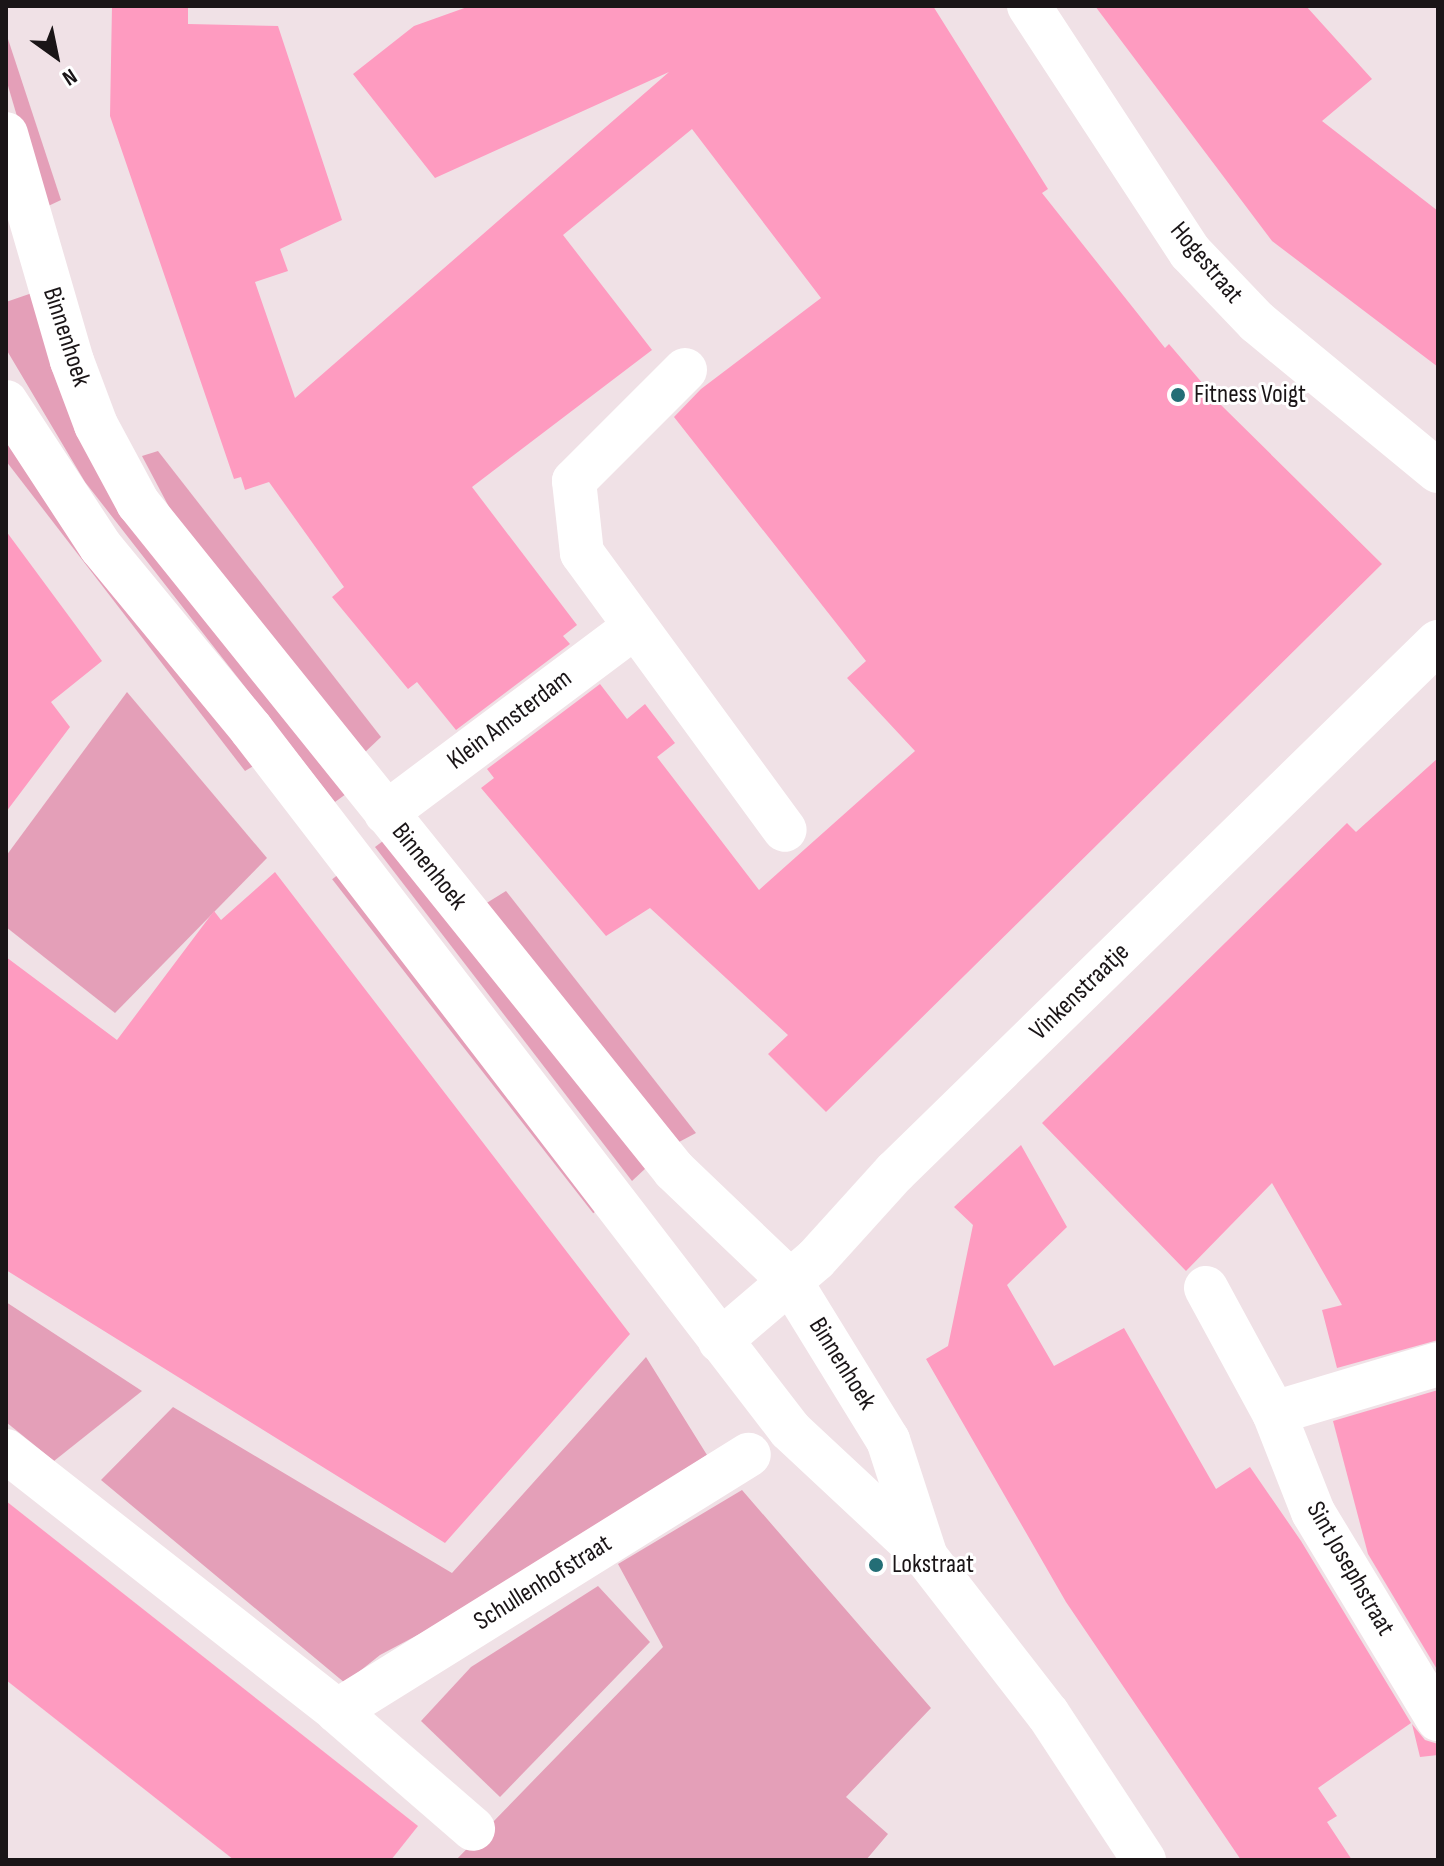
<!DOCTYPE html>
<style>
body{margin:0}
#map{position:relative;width:1444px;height:1866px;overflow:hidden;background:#f0e1e6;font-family:"Sofia Sans Condensed",sans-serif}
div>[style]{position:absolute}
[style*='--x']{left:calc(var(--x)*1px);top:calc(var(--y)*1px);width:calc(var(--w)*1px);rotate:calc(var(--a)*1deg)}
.green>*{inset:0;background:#e49fb8;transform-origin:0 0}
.building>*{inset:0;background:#fe9bc0}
.minor>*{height:44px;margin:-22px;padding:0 22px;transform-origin:22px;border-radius:22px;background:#fff}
.secondary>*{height:44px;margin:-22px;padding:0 22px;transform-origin:22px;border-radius:22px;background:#fff}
.dots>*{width:22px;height:22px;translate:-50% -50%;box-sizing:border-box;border:4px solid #fff;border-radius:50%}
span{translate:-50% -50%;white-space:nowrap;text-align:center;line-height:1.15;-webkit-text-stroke:6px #fff;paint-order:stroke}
.street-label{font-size:26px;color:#1a1517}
.poi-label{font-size:26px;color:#1a1517}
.left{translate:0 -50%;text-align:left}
.frame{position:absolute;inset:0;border:8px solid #1a1517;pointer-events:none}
.north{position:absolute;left:16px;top:16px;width:80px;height:80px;-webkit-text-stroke:6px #fff;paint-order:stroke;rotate:147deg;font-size:22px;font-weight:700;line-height:32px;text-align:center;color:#1a1517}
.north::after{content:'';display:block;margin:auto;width:28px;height:36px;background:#1a1517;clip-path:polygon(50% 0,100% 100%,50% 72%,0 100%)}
</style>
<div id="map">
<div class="green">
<i style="clip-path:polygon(6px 33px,61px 200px,44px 208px,6px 79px)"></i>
<i style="clip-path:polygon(35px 292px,133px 523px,346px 794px,335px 802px,85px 482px,6px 349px,6px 302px)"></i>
<i style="clip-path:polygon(6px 431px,257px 764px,245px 771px,6px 461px)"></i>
<i style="clip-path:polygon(158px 451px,381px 737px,362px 755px,177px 522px,142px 456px)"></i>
<i style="clip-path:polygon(127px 692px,267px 858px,115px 1013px,6px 927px,6px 856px)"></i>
<i style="clip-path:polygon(387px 838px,647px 1167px,632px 1181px,375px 847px)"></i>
<i style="left:344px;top:870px;width:424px;height:15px;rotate:52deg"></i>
<i style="clip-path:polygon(506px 891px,696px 1133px,679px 1142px,485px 904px)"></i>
<i style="clip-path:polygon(6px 1302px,142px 1391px,54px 1461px,6px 1422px)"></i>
<i style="clip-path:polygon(646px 1357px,707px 1455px,478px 1603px,380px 1655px,345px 1683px,101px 1480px,173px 1407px,452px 1573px)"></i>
<i style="clip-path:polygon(742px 1490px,931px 1708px,846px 1797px,888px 1834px,866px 1860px,456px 1860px,663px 1647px,618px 1564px)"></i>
<i style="clip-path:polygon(598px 1586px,650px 1642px,500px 1797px,421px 1721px,471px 1667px)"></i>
</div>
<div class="building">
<i style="clip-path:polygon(112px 6px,188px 6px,188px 24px,278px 26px,342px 220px,280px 249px,288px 271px,255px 282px,295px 398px,669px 72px,435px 178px,353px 74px,414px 26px,470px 6px,933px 6px,1048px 189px,1042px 193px,1165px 348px,1169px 344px,1221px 405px,1382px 564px,826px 1112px,768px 1054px,788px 1035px,650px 908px,606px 936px,481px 788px,494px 778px,487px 769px,600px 684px,627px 719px,645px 704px,675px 743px,657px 757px,759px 890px,915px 751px,847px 678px,866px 661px,674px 417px,701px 389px,821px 298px,692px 129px,563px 235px,652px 350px,472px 487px,577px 625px,563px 636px,570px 644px,456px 730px,417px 682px,408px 689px,332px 597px,344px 587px,269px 482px,245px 490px,241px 477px,234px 479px,110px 116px)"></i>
<i style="clip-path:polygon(1095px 6px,1306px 6px,1372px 79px,1322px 121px,1438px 211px,1438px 367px,1272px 241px)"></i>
<i style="clip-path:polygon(6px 531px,102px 661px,51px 702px,70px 727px,6px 812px)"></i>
<i style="clip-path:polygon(1438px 758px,1438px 1340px,1337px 1368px,1322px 1310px,1342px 1305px,1272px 1183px,1186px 1271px,1042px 1123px,1347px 823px,1356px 832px)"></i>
<i style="clip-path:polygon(275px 872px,630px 1334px,445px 1543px,6px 1270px,6px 957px,117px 1040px,214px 911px,221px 920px)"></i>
<i style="clip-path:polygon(1021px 1145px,1067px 1227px,1007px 1285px,1054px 1366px,1124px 1328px,1216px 1489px,1250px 1467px,1301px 1541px,1411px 1723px,1318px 1788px,1337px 1816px,1327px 1822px,1352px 1860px,1241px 1860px,1066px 1602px,926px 1359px,948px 1346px,973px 1225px,954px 1207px)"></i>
<i style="clip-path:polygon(1438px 1390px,1438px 1671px,1368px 1554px,1333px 1421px)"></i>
<i style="clip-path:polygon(6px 1501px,418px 1826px,391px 1860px,234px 1860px,6px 1680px)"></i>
<i style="clip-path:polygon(1412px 1724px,1425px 1740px,1438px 1744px,1438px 1755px,1420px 1757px)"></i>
</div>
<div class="minor">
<i style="--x:1029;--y:6;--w:294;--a:56.8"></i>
<i style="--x:1190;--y:252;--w:97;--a:46.3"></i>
<i style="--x:1257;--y:322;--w:234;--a:39.5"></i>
<i style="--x:685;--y:370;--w:157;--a:135"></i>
<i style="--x:574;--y:481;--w:72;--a:83.7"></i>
<i style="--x:582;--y:553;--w:343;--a:53.8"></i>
<i style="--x:386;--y:813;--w:311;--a:-36.8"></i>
<i style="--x:1206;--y:1288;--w:142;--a:61.5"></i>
<i style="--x:1274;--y:1413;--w:106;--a:68.5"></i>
<i style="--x:1313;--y:1512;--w:242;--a:58.9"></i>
<i style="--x:720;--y:1341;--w:126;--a:-40.5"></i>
<i style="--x:816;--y:1259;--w:118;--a:-47.8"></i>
<i style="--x:895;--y:1172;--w:759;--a:-44.31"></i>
<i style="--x:1274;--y:1413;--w:171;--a:-16.6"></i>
<i style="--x:6;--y:1451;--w:421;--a:38.1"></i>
<i style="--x:337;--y:1711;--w:485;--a:-31.9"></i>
<i style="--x:337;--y:1711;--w:180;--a:40.9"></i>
</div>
<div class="secondary">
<i style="--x:6;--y:134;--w:236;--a:73.8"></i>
<i style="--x:72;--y:361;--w:68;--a:69.4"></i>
<i style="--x:96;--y:425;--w:89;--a:61.7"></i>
<i style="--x:138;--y:503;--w:856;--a:51.21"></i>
<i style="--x:674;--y:1170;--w:161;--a:43.7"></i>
<i style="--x:790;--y:1281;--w:187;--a:58.4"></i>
<i style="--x:888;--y:1440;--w:120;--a:72"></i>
<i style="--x:6;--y:402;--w:173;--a:56.8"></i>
<i style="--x:101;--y:547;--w:236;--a:50.5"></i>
<i style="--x:251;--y:729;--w:884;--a:52.44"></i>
<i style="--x:790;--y:1430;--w:186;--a:43"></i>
<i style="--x:926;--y:1557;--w:199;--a:52.2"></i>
<i style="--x:1048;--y:1714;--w:175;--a:56.7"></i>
</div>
<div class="dots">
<i style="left:1178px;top:395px;background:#246e76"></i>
<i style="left:876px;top:1565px;background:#246e76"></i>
</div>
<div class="street-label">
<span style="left:1206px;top:263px;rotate:50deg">Hogestraat</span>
<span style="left:66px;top:337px;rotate:72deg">Binnenhoek</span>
<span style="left:510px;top:720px;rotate:-37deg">Klein Amsterdam</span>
<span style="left:429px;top:867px;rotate:51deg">Binnenhoek</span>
<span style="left:1080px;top:992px;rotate:-44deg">Vinkenstraatje</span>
<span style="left:842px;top:1364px;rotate:58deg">Binnenhoek</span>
<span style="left:1350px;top:1569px;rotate:60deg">Sint Josephstraat</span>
<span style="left:543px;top:1583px;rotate:-32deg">Schullenhofstraat</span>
</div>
<div class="poi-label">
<span class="left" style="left:1194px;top:395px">Fitness Voigt</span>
<span class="left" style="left:892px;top:1565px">Lokstraat</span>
</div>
<div class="frame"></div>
<div class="north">N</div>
</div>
